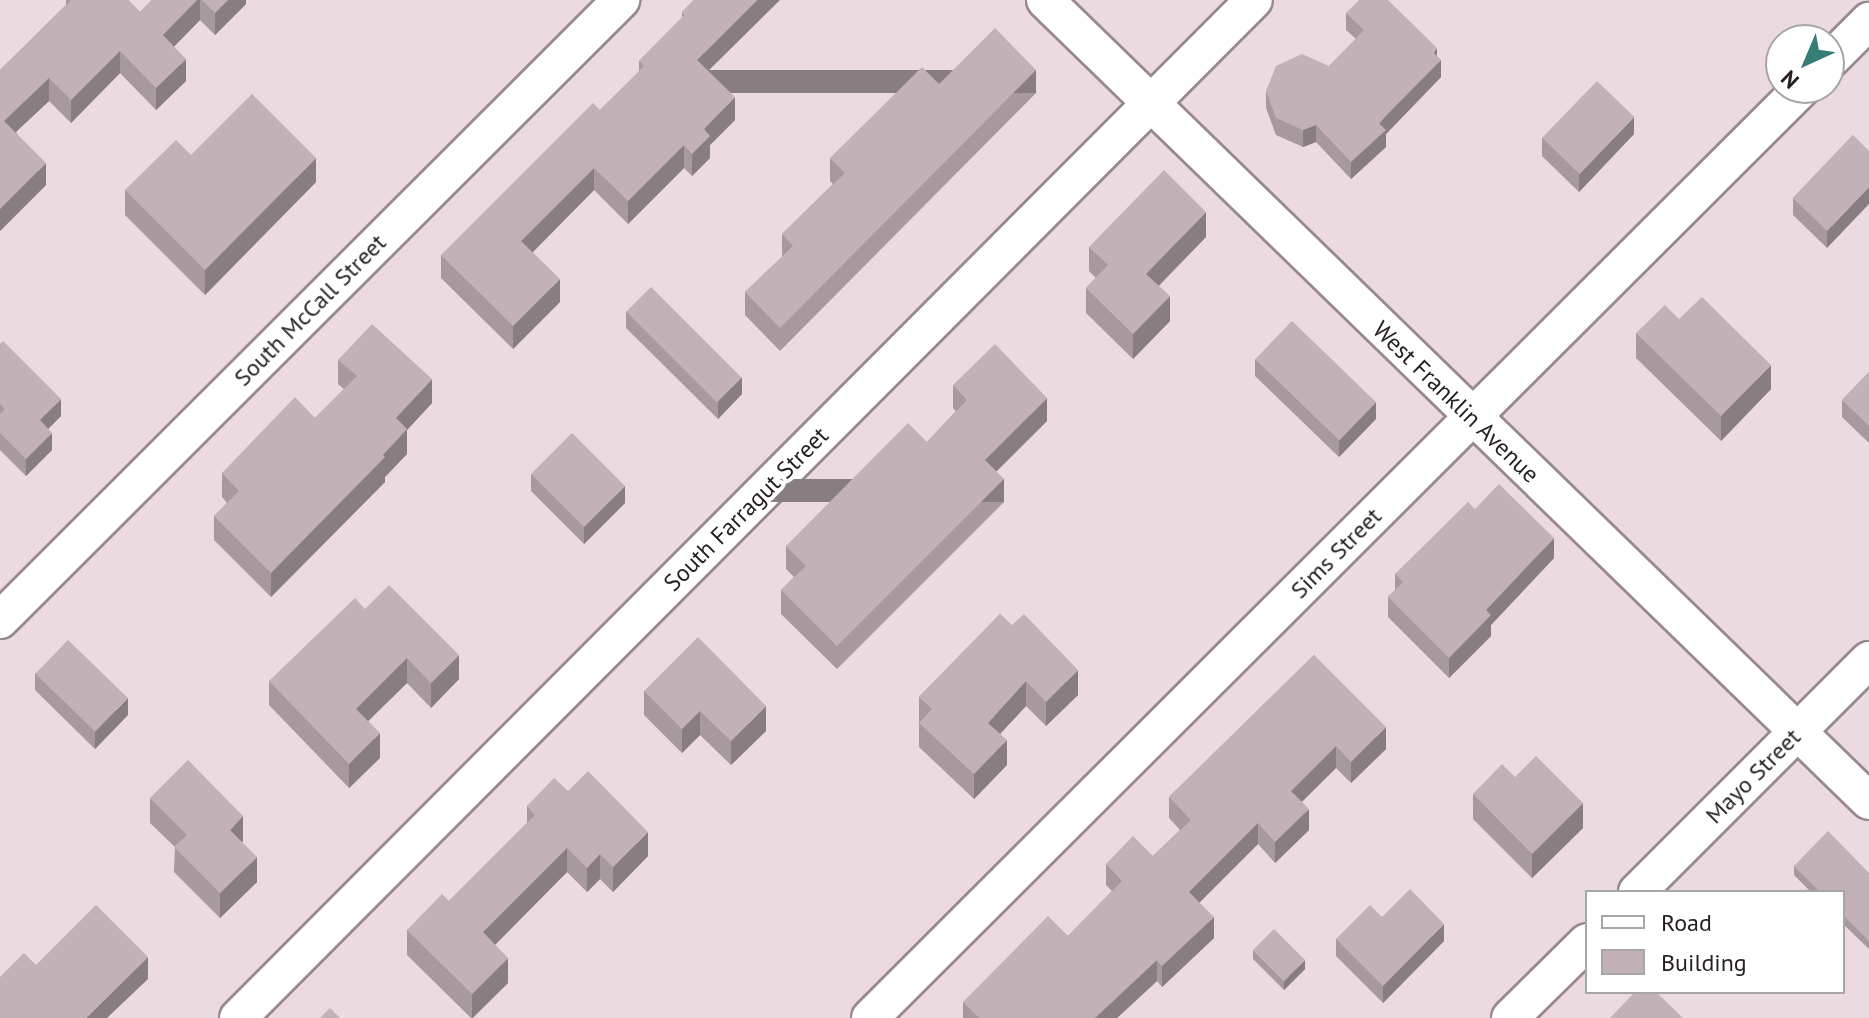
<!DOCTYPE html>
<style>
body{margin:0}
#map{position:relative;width:1869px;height:1018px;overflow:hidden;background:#ebdae0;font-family:"PT Sans",sans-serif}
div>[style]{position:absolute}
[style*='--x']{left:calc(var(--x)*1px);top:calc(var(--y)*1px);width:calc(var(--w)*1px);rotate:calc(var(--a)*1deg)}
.roads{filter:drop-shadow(2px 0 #98898f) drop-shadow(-2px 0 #98898f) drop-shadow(0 2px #98898f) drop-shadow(0 -2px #98898f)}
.minor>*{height:36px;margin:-18px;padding:0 18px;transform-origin:18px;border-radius:18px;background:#fff}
.wall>*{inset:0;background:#a7999e}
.shaded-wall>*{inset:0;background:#887d81;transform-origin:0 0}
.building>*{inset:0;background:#c2b2b8;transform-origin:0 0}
span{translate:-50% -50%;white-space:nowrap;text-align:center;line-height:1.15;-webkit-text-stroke:8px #fff;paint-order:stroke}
.street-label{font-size:24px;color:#251f22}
.legend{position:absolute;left:1585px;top:890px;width:260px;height:104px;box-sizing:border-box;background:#fff;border:2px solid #a8a5a7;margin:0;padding:10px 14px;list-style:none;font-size:24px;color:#251f22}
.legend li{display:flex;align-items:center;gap:16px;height:40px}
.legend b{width:40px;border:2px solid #a8a5a7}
.north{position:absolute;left:1765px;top:24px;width:80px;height:80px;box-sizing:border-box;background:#fff;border:2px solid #a8a5a7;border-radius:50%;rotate:224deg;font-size:22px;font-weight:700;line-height:32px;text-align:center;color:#251f22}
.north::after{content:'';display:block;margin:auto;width:28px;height:36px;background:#357d76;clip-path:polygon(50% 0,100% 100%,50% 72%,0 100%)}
</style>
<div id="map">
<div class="roads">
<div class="minor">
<i style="--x:1045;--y:0;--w:1149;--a:44.19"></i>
<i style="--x:1829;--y:61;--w:57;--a:-45"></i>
<i style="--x:0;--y:620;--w:878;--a:-44.95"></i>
<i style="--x:1637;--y:892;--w:328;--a:-45"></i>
<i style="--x:238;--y:1018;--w:1438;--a:-45.06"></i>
<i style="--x:870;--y:1018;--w:1317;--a:-44.94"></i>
<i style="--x:1510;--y:1018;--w:108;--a:-44.6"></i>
</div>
</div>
<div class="wall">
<i style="clip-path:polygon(66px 0,128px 0,140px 12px,152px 0,246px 0,246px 4px,215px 35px,200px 20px,174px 46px,186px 81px,156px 110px,120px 73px,71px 123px,49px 101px,16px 132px,46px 185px,0 231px,0 70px,66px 5px)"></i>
<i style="clip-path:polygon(694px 0,709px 71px,735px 120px,710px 145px,710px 158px,692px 176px,684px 168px,628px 224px,594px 190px,533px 252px,560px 302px,513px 349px,441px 278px,441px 255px,600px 110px,639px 72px,639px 61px,682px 18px,682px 12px)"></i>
<i style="clip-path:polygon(1346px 13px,1437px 56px,1441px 77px,1386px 134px,1386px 147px,1351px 179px,1316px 142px,1303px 147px,1276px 135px,1266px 108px,1266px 91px,1329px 66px,1356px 39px,1346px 30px)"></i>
<i style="clip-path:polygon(939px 84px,1036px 93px,780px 351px,745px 315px,745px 292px,782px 257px,782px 234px,833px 184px,830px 181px,830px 158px)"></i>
<i style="clip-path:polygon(1634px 134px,1579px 192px,1542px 156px,1542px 138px)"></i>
<i style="clip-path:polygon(1853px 135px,1827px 248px,1793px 215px,1793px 198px)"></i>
<i style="clip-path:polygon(191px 155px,316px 182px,205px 295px,125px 215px,125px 190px)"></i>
<i style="clip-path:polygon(1206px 237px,1159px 286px,1170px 321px,1133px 359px,1086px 313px,1086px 288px,1096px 278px,1089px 271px,1089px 247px)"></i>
<i style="clip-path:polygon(626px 311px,742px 394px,718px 419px,626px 328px)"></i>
<i style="clip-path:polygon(1679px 319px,1771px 389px,1721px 441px,1636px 358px,1636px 333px)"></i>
<i style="clip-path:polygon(0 344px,61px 416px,48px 429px,52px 450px,26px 476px,0 450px)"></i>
<i style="clip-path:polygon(1255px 359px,1376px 419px,1339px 457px,1255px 376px)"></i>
<i style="clip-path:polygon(338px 360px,432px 403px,407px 430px,407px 454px,385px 477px,385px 482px,271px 597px,214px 540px,214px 516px,227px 503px,222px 497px,222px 473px,315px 418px,344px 389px,338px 384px)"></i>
<i style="clip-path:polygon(1869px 372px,1869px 443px,1842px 417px,1842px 400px)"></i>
<i style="clip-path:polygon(953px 385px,1047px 421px,996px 471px,1004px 502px,837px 669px,781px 614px,781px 590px,794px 577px,786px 569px,786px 546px,927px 442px,956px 411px,953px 408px)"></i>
<i style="clip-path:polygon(531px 474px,625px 503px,584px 544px,531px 491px)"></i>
<i style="clip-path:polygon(1475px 509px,1554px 558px,1491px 625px,1491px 636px,1449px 678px,1388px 617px,1388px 597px,1395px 590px,1395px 574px)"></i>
<i style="clip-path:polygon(365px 609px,459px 679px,431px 708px,407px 683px,368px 721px,380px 758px,349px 788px,269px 705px,269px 681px)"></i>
<i style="clip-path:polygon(1000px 614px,1078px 695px,1046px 726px,1026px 706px,1000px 734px,1007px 765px,974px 799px,919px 747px,919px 697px)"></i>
<i style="clip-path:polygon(1314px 655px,1386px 749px,1351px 783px,1336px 768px,1302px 802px,1309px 830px,1275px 863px,1258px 844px,1199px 903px,1214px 938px,1162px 987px,1157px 981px,1117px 1018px,963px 1018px,963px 1002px,1068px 936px,1112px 891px,1106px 885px,1106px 864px,1153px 856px,1180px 830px,1169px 818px,1169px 797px)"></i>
<i style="clip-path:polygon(35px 673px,128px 715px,95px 749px,35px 690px)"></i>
<i style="clip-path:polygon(644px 691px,766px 731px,731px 765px,700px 735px,682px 753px,644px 715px)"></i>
<i style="clip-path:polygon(1515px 777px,1583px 828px,1532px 878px,1473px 819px,1473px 794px)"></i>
<i style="clip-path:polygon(568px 791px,648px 856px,613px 892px,600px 879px,587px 892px,567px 872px,495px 945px,508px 983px,473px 1018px,471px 1018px,407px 955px,407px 930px,449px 901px,527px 823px,527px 806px)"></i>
<i style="clip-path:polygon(150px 798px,243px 841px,242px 842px,257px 882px,220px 918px,174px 872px,175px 847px,150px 823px)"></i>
<i style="clip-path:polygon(1794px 866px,1869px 873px,1869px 949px,1843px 924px,1843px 892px,1811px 892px,1794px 875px)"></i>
<i style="clip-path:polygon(1382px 917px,1444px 941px,1383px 1003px,1336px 956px,1336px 939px)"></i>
<i style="clip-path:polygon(1253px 950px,1305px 969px,1284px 990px,1253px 959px)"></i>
</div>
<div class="shaded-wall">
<i style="clip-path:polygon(197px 0,200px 0,200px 20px,163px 58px,163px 35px)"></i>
<i style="clip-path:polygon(228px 0,246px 0,246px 4px,215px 35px,215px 13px)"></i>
<i style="clip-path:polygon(757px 0,780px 0,697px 82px,697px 60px)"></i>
<i style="clip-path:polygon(1437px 48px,1437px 64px,1441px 60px,1441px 77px,1386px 134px,1386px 147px,1351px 179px,1351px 162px)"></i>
<i style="clip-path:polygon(120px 51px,120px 73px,71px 123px,71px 100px)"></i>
<i style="clip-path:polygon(186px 59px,186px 81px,156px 110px,156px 88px)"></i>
<i style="left:1036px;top:70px;width:23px;height:363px;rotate:90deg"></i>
<i style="clip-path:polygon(49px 78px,49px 101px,4px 143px,4px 121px)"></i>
<i style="clip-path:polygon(735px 97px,735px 120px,710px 145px,710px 158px,692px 176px,692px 154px,704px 129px)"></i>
<i style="clip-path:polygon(1634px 117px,1634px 134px,1579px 192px,1579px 175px)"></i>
<i style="clip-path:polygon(1316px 125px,1316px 142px,1303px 147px,1303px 130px)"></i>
<i style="clip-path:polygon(684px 145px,684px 168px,628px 224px,628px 201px)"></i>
<i style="clip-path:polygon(316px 158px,316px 182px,205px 295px,205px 270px)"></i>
<i style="clip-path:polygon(46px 163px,46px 185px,0 231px,0 209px)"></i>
<i style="clip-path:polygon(594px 168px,594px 190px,521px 264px,521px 241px)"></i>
<i style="clip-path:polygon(1869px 187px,1869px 204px,1827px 248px,1827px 231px)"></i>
<i style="clip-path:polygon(1206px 212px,1206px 237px,1146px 298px,1146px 274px)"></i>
<i style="clip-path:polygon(560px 279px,560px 302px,513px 349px,513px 326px)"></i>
<i style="clip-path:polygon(1170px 296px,1170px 321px,1133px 359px,1133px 334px)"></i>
<i style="clip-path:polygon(1771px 365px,1771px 389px,1721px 441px,1721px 416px)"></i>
<i style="clip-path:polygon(742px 377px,742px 394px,718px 419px,718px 402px)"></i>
<i style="clip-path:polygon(432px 379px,432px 403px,407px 430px,407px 454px,385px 477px,385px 482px,271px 597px,271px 573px,396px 418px)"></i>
<i style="clip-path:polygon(1047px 398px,1047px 421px,985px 483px,985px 460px)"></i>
<i style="clip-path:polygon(61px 399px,61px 416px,40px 437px,40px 420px)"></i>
<i style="clip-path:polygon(1376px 402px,1376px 419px,1339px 457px,1339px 440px)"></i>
<i style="clip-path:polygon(52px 433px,52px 450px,26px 476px,26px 459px)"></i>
<i style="left:1004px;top:479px;width:23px;height:236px;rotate:90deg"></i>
<i style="clip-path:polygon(625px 486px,625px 503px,584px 544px,584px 527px)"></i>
<i style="clip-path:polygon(1554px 538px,1554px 558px,1491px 625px,1491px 636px,1449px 678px,1449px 658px,1486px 610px)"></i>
<i style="clip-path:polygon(459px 655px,459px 679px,431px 708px,431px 683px)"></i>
<i style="clip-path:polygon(407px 658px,407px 683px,356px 733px,356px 709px)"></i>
<i style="clip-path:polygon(1078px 670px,1078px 695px,1046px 726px,1046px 702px)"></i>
<i style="clip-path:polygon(1026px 681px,1026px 706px,988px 747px,988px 723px)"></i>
<i style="clip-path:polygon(128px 698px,128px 715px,95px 749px,95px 732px)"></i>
<i style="clip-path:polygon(766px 706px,766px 731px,731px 765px,731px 741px)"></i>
<i style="clip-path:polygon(700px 711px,700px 735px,682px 753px,682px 729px)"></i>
<i style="clip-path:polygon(1386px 727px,1386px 749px,1351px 783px,1351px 762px)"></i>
<i style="clip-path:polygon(380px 733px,380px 758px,349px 788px,349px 764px)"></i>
<i style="clip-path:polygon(1007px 740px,1007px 765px,974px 799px,974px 774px)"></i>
<i style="clip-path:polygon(1336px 746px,1336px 768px,1291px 812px,1291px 791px)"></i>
<i style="clip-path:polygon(1583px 803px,1583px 828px,1532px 878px,1532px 854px)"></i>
<i style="clip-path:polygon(1309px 809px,1309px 830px,1275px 863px,1275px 842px)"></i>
<i style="clip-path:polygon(243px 816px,243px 841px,230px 854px,230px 830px)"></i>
<i style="clip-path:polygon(1258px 823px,1258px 844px,1189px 913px,1189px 892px)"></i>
<i style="clip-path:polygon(648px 832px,648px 856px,613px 892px,613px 867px)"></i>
<i style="clip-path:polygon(567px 848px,567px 872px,483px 957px,483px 932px)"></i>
<i style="clip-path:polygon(600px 854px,600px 879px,587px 892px,587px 868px)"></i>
<i style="clip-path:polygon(257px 857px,257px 882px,220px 918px,220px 893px)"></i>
<i style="clip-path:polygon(1214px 917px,1214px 938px,1162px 987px,1162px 966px)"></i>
<i style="clip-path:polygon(1444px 924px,1444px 941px,1383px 1003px,1383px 986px)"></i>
<i style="clip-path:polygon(148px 957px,148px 979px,107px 1018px,86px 1018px)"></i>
<i style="clip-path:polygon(508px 958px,508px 983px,472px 1018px,472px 994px)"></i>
<i style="clip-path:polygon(1157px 960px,1157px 981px,1117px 1018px,1095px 1018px)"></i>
<i style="clip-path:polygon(1305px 960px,1305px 969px,1284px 990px,1284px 981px)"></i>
</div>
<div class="building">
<i style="clip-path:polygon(70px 0,128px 0,140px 12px,152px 0,197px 0,163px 35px,186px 59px,156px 88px,120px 51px,71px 100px,49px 78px,4px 121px,46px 163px,0 209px,0 70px,71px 1px)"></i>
<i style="clip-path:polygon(202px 0,228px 0,215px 13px)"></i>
<i style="clip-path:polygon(694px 0,757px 0,697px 60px,735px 97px,704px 129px,710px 136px,692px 154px,684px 145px,628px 201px,594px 168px,521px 241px,560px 279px,513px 326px,441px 255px,593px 103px,600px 110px,644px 66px,639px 61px,684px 15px,682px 12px)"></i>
<i style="clip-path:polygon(1359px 0,1388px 0,1437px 48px,1433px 52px,1441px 60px,1379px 123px,1386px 130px,1351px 162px,1316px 125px,1303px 130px,1276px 118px,1266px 91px,1276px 66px,1302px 54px,1329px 66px,1364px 30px,1346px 13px)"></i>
<i style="clip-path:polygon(995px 28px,1036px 70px,780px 328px,745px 292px,793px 246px,782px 234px,845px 173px,830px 158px,922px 67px,939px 84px)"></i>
<i style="left:1597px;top:81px;width:52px;height:79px;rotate:44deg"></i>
<i style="clip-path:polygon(252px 94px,316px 158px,205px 270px,125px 190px,176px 140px,191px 155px)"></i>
<i style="clip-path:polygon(1853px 135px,1869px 151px,1869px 187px,1827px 231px,1793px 198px)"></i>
<i style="clip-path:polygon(1164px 170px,1206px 212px,1146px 274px,1170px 296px,1133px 334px,1086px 288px,1108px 265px,1089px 247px)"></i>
<i style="left:651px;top:287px;width:128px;height:35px;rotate:45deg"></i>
<i style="clip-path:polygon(1702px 297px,1771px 365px,1721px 416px,1636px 333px,1665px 305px,1679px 319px)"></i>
<i style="left:1292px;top:321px;width:117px;height:53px;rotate:44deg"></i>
<i style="clip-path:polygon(372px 324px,432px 379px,396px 418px,407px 429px,383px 455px,385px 457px,271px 573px,214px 516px,239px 491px,222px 473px,295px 397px,315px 418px,357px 376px,338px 360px)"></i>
<i style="clip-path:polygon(3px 341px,61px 399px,40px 420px,52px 433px,26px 459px,0 433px,0 414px,5px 409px,0 404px,0 344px)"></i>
<i style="clip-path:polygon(995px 344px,1047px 398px,985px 460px,1004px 479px,837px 646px,781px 590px,806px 566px,786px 546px,908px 423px,927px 442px,967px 400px,953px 385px)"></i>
<i style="clip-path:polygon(1869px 372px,1869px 426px,1842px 400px)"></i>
<i style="left:572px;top:433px;width:75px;height:58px;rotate:45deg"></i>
<i style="clip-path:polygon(1499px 484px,1554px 538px,1486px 610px,1491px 615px,1449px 658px,1388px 597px,1403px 582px,1395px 574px,1468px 502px,1475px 509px)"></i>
<i style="clip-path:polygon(389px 585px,459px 655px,431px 683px,407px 658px,356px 709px,380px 733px,349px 764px,269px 681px,355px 598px,365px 609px)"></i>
<i style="clip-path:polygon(1000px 614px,1012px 625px,1024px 614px,1078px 670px,1046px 702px,1026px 681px,988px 723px,1007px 740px,974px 774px,919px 723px,932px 709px,919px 697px)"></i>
<i style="clip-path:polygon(698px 637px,766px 706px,731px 741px,700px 711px,682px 729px,644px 691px)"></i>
<i style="left:68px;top:640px;width:83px;height:47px;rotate:44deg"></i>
<i style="clip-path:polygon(1314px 655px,1386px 727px,1351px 762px,1336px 746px,1291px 791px,1309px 809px,1275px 842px,1258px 823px,1189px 892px,1214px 917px,1162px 966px,1157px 960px,1095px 1018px,979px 1018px,963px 1002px,1048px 916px,1068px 936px,1122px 881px,1106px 864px,1133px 836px,1153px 856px,1191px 820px,1169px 797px)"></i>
<i style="clip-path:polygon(1536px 756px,1583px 803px,1532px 854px,1473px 794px,1502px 764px,1515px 777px)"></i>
<i style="clip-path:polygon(188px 760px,243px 816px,230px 830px,257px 857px,220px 893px,174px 847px,187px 835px,150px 798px)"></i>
<i style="clip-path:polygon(588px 771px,648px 832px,613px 867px,600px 854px,587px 868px,567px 848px,483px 932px,508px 958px,472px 994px,407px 930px,442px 894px,449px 901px,535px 815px,527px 806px,554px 778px,568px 791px)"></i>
<i style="clip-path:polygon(1828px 831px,1869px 873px,1869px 941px,1843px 915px,1843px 892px,1820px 892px,1794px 866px)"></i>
<i style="clip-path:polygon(1410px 889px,1444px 924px,1383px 986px,1336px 939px,1370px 905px,1382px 917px)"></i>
<i style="clip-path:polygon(96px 905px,148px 957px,86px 1018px,0 1018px,0 977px,24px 953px,36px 965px)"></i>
<i style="left:1274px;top:929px;width:44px;height:30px;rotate:45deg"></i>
<i style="clip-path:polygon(1635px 992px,1656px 992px,1683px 1018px,1610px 1018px)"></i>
<i style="clip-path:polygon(330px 1008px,340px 1018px,320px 1018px)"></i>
</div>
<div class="street-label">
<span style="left:310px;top:310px;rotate:-45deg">South McCall Street</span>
<span style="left:1456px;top:402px;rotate:44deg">West Franklin Avenue</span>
<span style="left:746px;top:509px;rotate:-45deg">South Farragut Street</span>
<span style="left:1336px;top:553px;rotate:-45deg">Sims Street</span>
<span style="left:1753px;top:776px;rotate:-45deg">Mayo Street</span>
</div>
<ul class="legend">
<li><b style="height:10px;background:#fff"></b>Road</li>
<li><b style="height:22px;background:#c2b2b8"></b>Building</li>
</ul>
<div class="north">N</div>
</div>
